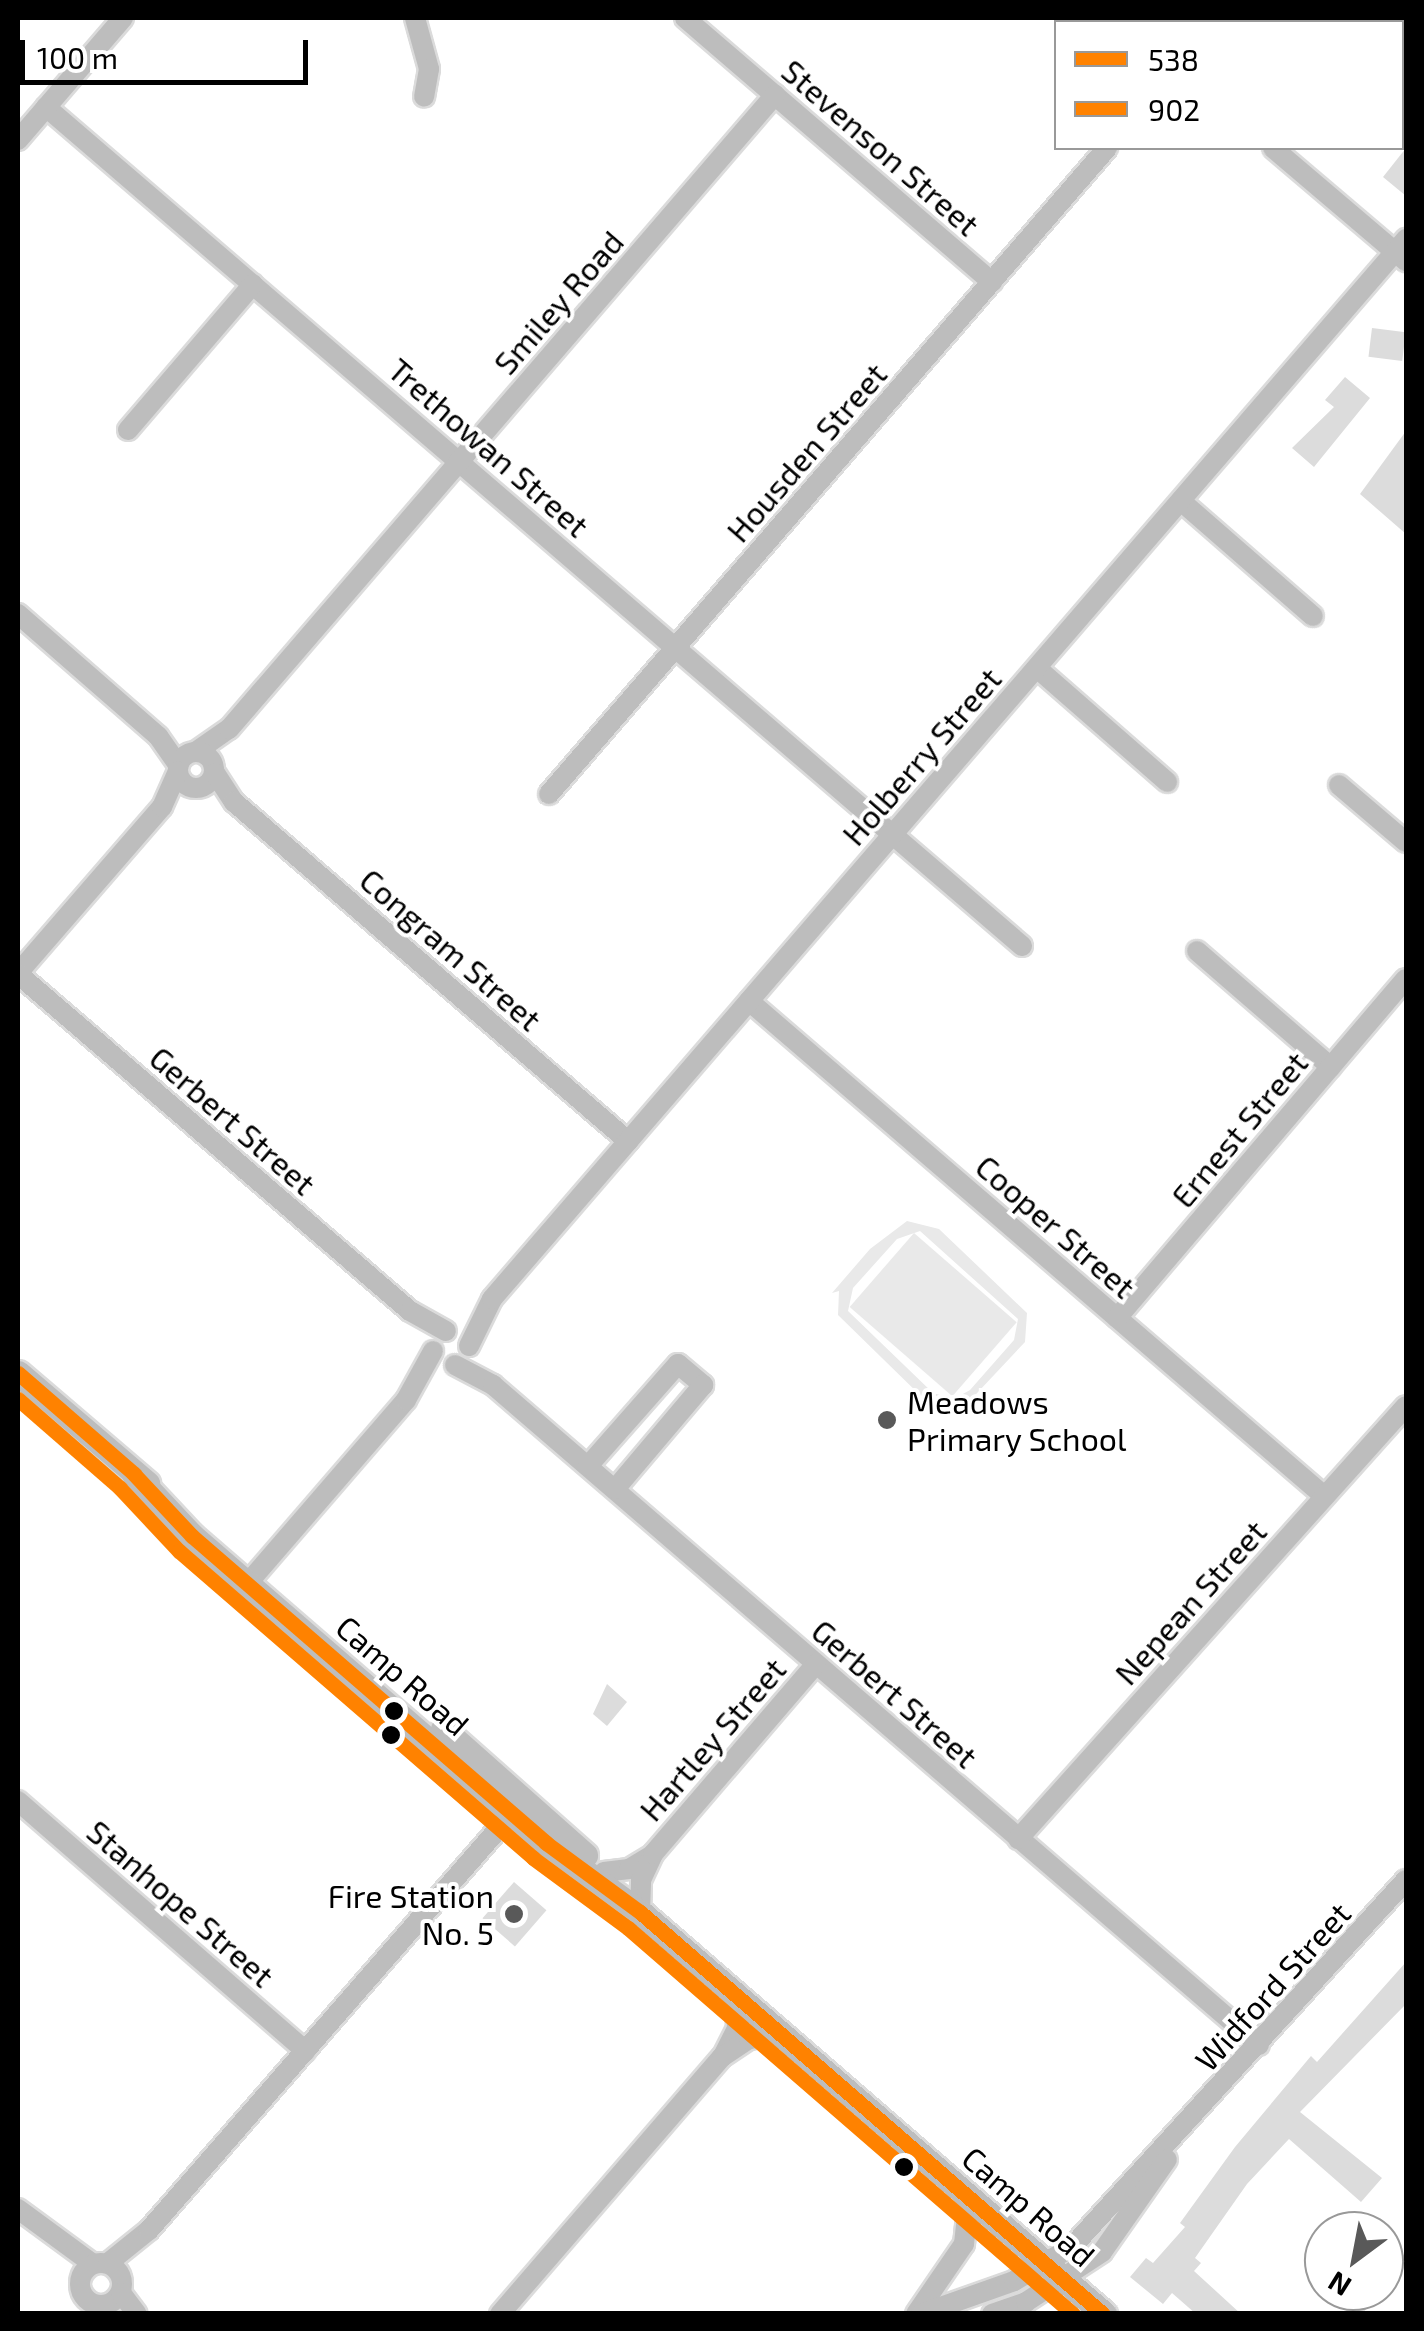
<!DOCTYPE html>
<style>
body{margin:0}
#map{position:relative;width:1424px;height:2331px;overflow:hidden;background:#fff;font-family:"Exo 2",sans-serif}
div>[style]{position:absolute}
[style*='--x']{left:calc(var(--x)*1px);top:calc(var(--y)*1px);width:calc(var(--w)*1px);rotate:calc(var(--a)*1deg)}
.green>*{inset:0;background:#e9e9e9;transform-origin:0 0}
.building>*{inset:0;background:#dcdcdc;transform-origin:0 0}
.roads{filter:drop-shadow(2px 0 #dbdbdb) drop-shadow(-2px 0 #dbdbdb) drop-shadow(0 2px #dbdbdb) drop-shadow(0 -2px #dbdbdb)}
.minor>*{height:20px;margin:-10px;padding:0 10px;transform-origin:10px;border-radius:10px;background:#bdbdbd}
.minor>.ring{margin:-10px;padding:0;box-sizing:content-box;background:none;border:20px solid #bdbdbd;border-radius:50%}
.major>*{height:25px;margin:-12.5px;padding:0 12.5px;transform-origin:12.5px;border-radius:12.5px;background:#bdbdbd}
.bus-1>*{height:15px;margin:-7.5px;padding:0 7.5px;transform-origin:7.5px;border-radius:7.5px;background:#ff8200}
.bus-2>*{height:15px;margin:-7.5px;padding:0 7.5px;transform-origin:7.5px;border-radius:7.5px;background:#ff8200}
.dots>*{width:28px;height:28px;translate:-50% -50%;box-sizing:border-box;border:5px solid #fff;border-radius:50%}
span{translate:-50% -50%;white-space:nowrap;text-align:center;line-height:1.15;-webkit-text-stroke:8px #fff;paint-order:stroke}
.street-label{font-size:32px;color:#000}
.poi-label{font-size:32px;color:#000}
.left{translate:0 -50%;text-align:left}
.right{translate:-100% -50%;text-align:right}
.frame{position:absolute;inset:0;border:20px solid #000;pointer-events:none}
.legend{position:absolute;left:1054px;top:20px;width:350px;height:130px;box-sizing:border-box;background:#fff;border:2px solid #999;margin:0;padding:12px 18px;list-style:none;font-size:30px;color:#000}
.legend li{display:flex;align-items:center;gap:20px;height:50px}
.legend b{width:50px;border:2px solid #999}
.north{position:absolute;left:1304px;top:2211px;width:100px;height:100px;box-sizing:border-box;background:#fff;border:2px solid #999;border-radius:50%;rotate:212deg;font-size:28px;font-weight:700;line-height:40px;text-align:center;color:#000}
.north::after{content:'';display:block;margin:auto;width:35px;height:45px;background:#595959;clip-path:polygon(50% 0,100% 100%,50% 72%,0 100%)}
.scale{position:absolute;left:20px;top:40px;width:288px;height:45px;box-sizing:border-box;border:5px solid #000;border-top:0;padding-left:12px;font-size:30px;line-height:35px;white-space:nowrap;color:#000;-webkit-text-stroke:8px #fff;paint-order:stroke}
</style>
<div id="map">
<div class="green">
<i style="clip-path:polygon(evenodd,907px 1221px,939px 1229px,1027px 1313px,1025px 1342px,963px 1408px,926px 1401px,838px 1315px,839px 1291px,832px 1293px,870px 1249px,907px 1221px,920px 1231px,1018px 1319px,1014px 1340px,970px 1390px,954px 1399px,933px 1393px,848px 1311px,853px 1288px,897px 1239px,920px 1231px)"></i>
<i style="left:914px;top:1233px;width:136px;height:98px;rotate:41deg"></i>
</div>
<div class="building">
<i style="clip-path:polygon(1406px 148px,1406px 196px,1383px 177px)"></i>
<i style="left:1372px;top:328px;width:34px;height:29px;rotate:7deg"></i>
<i style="clip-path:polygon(1345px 377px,1370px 398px,1314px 467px,1292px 448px,1334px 407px,1325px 400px)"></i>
<i style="clip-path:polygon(1406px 431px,1406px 534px,1360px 494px)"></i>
<i style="clip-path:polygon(607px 1684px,627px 1702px,607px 1726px,593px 1714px)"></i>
<i style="left:514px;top:1882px;width:43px;height:48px;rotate:41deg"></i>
<i style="clip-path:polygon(1406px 1962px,1406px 2004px,1300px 2112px,1382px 2178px,1361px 2202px,1289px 2139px,1247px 2184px,1195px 2258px,1201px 2263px,1194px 2271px,1241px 2314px,1196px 2314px,1172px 2293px,1163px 2304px,1130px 2277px,1146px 2258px,1153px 2263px,1185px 2227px,1180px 2223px,1235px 2147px,1311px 2056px,1317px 2062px)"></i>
<i style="clip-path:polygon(1384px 2237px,1406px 2257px,1384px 2283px)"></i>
<i style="clip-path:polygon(1331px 2291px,1381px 2291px,1362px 2314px)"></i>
</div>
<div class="roads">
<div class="minor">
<i style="--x:415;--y:18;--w:53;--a:74.6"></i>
<i style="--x:429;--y:69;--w:28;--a:100"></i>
<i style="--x:685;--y:18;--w:405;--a:40.7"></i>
<i style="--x:1122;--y:18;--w:7;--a:34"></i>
<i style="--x:46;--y:107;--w:1287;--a:40.68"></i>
<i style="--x:18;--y:140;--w:161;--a:-49.3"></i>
<i style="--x:1273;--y:148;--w:175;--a:40.4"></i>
<i style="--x:128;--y:430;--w:192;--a:-49.4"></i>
<i style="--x:1181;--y:501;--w:175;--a:41.1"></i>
<i style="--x:18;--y:614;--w:186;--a:41.1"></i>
<i style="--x:158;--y:736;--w:35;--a:55"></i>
<i style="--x:1037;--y:668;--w:173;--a:41.2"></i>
<i style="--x:197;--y:751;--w:39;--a:-35"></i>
<i style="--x:229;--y:729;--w:837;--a:-49.27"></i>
<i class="ring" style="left:178px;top:752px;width:16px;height:16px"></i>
<i style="--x:215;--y:773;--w:35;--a:57"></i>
<i style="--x:234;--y:802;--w:520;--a:40.71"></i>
<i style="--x:1339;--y:785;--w:88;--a:40.4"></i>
<i style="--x:549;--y:794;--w:854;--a:-49.18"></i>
<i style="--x:1197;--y:951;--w:177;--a:40.9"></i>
<i style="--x:18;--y:973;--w:220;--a:-49.1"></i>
<i style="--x:162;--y:807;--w:39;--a:-66"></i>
<i style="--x:18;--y:974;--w:517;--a:40.69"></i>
<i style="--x:410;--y:1311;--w:41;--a:29.1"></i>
<i style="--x:749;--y:1001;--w:759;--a:40.72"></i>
<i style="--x:1117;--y:1318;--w:445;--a:-49.6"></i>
<i style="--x:469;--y:1346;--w:52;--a:-63.9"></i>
<i style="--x:492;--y:1299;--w:1400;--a:-49.23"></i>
<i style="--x:455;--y:1365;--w:43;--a:27.8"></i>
<i style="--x:493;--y:1385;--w:1011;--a:40.75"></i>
<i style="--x:588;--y:1466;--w:136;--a:-48.6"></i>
<i style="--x:678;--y:1364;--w:33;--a:40"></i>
<i style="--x:703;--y:1385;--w:136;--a:130.2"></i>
<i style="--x:248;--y:1583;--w:242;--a:-49.2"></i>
<i style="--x:406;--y:1400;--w:56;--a:-61.1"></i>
<i style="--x:18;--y:1801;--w:381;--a:41"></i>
<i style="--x:1018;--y:1839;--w:581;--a:-48.14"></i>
<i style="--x:604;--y:1872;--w:25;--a:-7"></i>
<i style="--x:629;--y:1869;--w:27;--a:-31"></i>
<i style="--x:640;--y:1912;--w:32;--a:-88"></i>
<i style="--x:641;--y:1880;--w:29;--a:-65"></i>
<i style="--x:653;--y:1854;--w:250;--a:-49.4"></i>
<i style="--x:723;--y:2056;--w:31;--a:-63"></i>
<i style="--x:737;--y:2028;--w:33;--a:-92"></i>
<i style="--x:18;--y:2209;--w:93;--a:36.3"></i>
<i class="ring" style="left:80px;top:2263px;width:22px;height:22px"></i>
<i style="--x:108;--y:2263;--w:53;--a:-38.8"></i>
<i style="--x:149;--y:2230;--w:565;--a:-48.95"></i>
<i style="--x:121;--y:2293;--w:26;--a:53"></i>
<i style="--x:500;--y:2314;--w:340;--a:-49.2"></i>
<i style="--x:722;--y:2057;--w:32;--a:-34"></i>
<i style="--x:749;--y:2039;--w:32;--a:-9"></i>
<i style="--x:916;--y:2314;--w:85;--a:-55.6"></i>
<i style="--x:964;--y:2244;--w:47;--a:-83.9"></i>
<i style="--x:921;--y:2314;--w:99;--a:-19.5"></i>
<i style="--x:1014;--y:2281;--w:67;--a:-30.4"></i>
<i style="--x:1072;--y:2247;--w:496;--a:-47.7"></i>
<i style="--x:992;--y:2314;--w:36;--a:-19"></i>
<i style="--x:1026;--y:2302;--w:91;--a:-33.3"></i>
<i style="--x:1102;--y:2252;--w:113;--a:-55"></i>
</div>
<div class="major">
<i style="--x:18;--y:1373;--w:170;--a:40.5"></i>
<i style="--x:134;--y:1474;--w:85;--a:46.9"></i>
<i style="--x:192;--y:1536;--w:469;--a:40.9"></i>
<i style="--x:546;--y:1843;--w:117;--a:36.3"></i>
<i style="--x:640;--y:1912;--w:614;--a:40.9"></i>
<i style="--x:443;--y:1729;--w:190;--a:41.6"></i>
</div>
</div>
<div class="bus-1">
<i style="--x:18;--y:1373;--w:154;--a:41"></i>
<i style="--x:134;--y:1474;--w:85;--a:46.9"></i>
<i style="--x:192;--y:1536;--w:469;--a:40.9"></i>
<i style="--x:546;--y:1843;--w:117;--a:36.3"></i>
<i style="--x:640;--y:1912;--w:613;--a:40.97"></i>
</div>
<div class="bus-2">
<i style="--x:18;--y:1399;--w:135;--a:41.1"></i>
<i style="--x:120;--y:1488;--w:86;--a:46.9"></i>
<i style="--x:179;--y:1551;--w:469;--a:40.9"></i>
<i style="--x:533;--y:1858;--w:118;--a:36.4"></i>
<i style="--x:628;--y:1928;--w:589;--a:40.94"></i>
</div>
<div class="dots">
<i style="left:887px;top:1420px;background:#595959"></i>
<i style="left:394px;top:1711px;background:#000"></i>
<i style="left:391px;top:1735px;background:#000"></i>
<i style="left:514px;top:1914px;background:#595959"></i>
<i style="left:904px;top:2167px;background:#000"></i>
</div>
<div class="street-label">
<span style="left:881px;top:147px;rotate:41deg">Stevenson Street</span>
<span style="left:558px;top:302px;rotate:-49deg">Smiley Road</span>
<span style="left:489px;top:447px;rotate:41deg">Trethowan Street</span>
<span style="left:806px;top:452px;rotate:-49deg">Housden Street</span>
<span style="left:921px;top:756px;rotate:-49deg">Holberry Street</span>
<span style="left:451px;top:949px;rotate:41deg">Congram Street</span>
<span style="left:233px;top:1120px;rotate:41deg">Gerbert Street</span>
<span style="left:1239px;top:1129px;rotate:-50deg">Ernest Street</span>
<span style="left:1056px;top:1226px;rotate:41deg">Cooper Street</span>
<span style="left:1190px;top:1602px;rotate:-48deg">Nepean Street</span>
<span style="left:403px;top:1675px;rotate:41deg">Camp Road</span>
<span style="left:895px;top:1693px;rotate:41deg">Gerbert Street</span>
<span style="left:712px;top:1739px;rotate:-49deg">Hartley Street</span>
<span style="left:181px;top:1903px;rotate:41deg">Stanhope Street</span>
<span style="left:1272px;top:1986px;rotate:-48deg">Widford Street</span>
<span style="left:1029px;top:2206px;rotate:41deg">Camp Road</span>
</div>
<div class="poi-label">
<span class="left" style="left:907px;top:1420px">Meadows<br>Primary School</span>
<span class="right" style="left:494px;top:1914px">Fire Station<br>No. 5</span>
</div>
<div class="frame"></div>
<ul class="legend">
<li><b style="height:12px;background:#ff8200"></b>538</li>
<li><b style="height:12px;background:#ff8200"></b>902</li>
</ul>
<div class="north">N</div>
<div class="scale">100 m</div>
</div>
